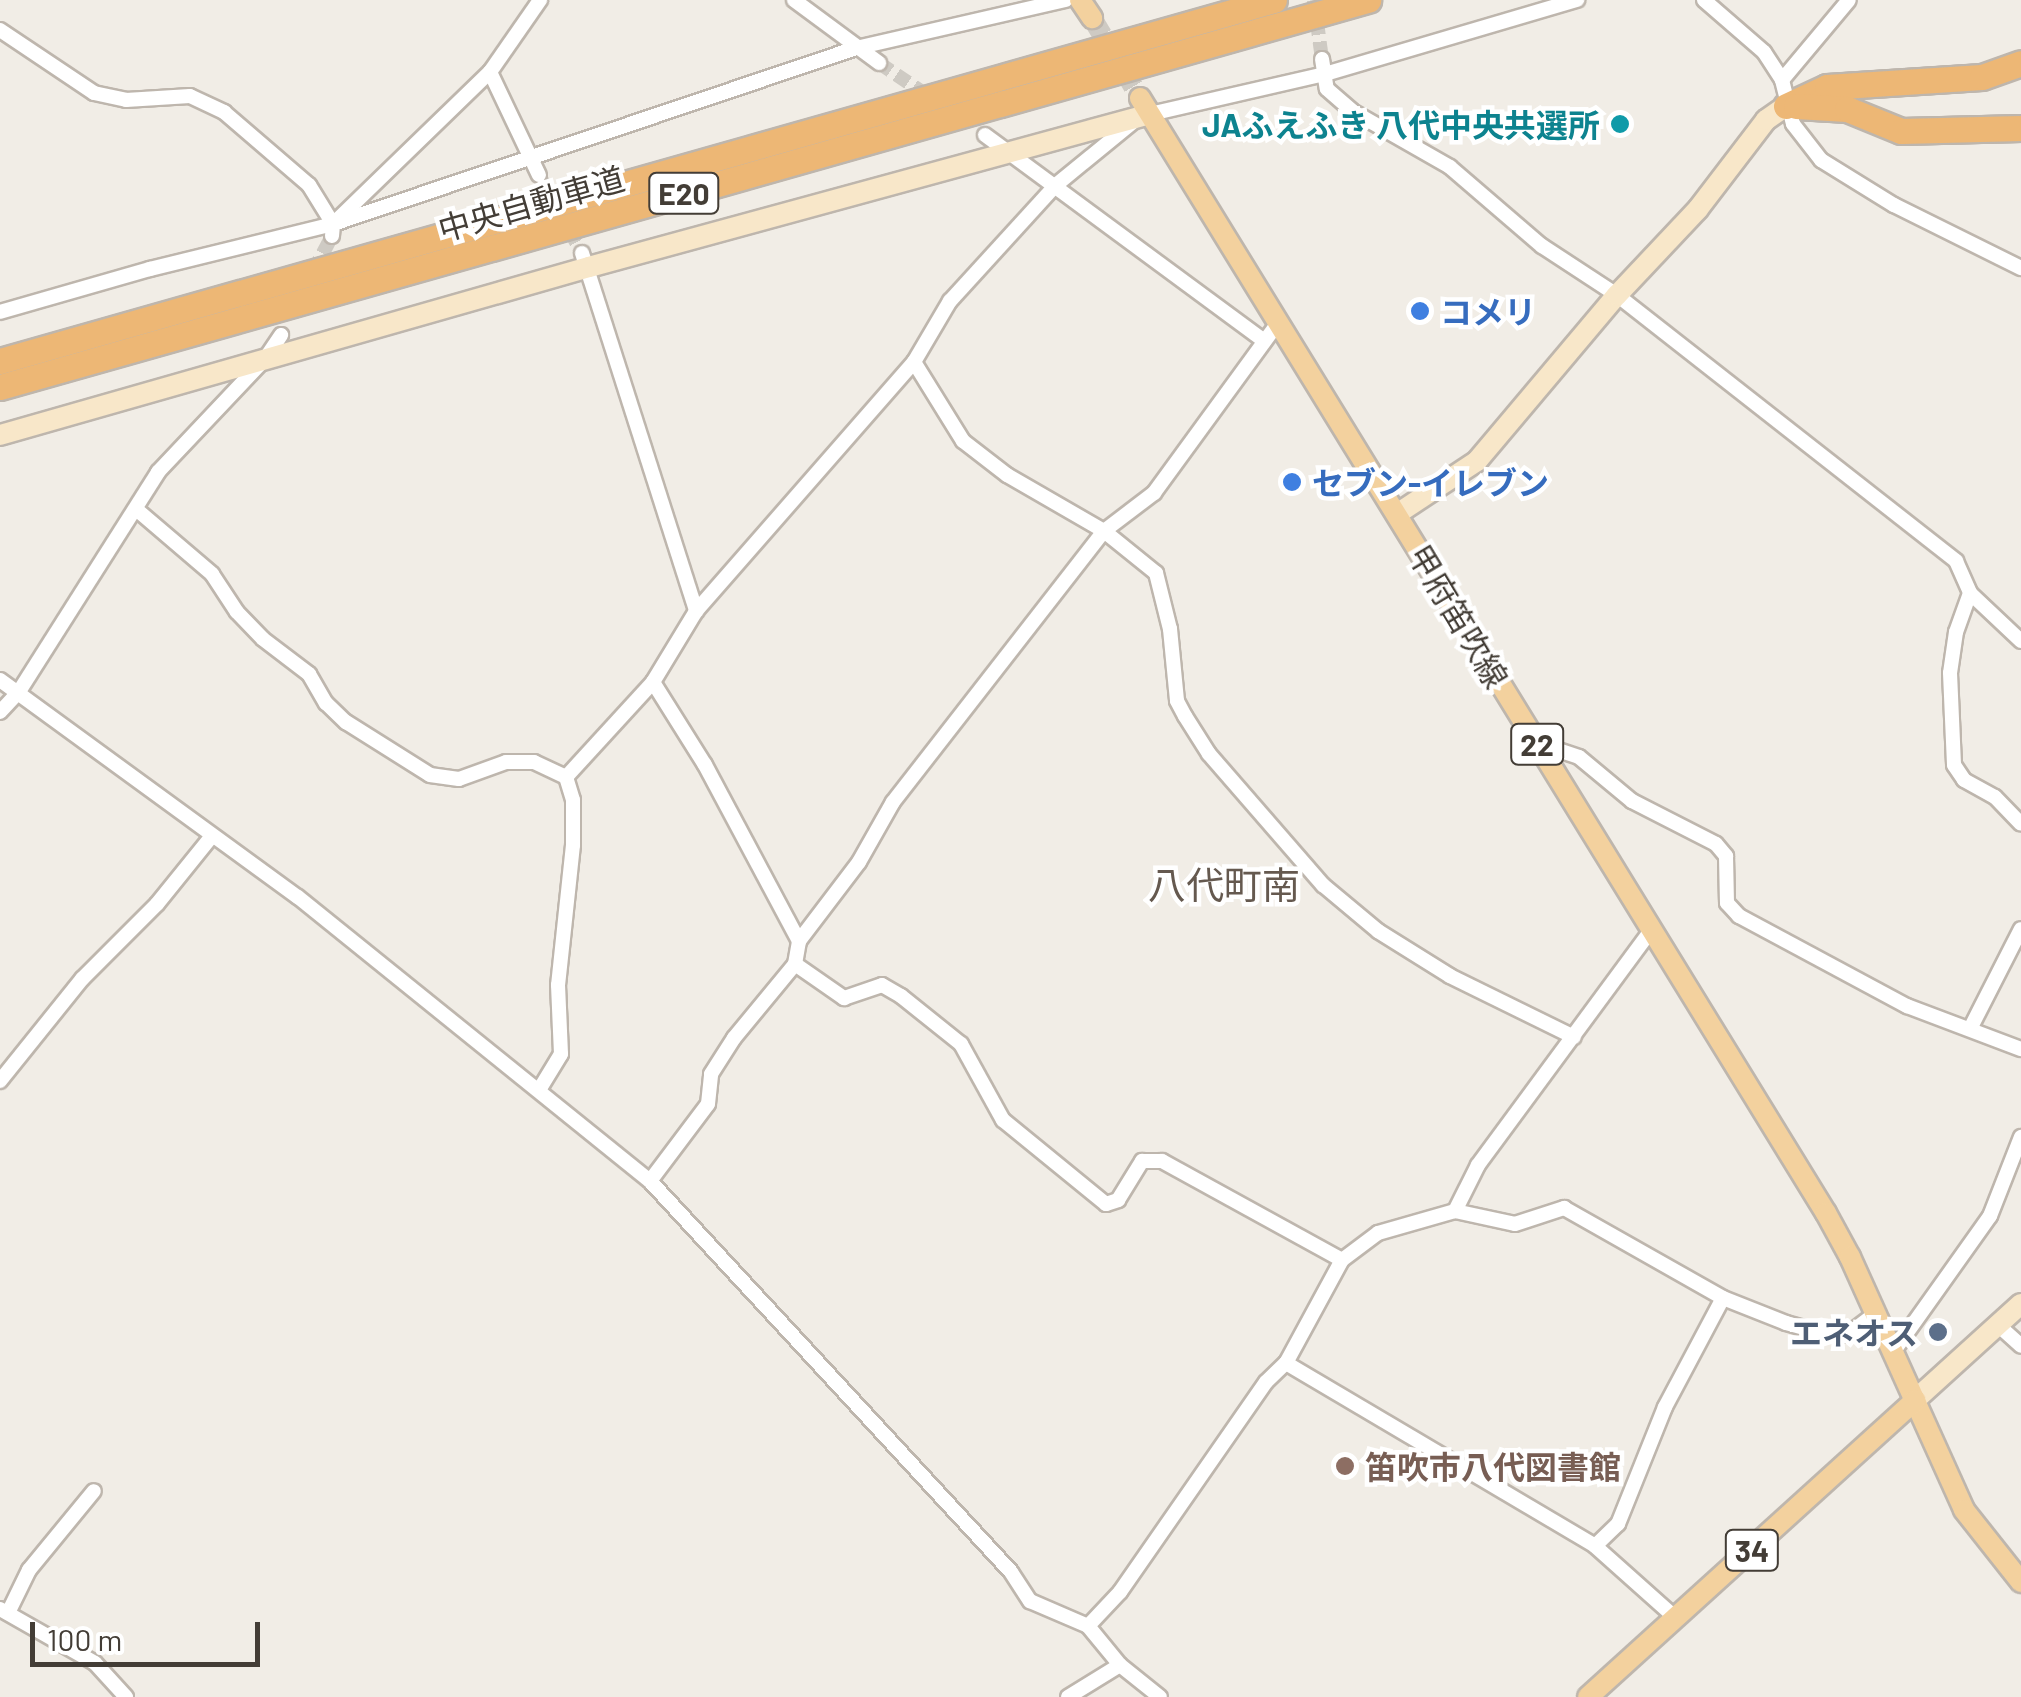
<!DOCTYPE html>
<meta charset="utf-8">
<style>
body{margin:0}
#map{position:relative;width:2021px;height:1697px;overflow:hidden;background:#f1ede6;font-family:Barlow,"Noto Sans JP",sans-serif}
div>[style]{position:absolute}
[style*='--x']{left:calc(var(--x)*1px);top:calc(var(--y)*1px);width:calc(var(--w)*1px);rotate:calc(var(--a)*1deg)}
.street-tunnel>*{height:14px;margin-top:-7px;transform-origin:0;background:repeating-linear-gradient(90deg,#cecac3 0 14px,transparent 0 21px)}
.primary-tunnel>*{height:20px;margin-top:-10px;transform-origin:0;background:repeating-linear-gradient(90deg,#cecac3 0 20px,transparent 0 30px)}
.roads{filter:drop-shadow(2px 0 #beb6ad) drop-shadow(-2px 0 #beb6ad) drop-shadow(0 2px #beb6ad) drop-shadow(0 -2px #beb6ad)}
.street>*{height:14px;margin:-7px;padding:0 7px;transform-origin:7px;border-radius:7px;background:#fff}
.secondary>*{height:20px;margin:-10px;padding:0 10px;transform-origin:10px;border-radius:10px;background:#f8e7c9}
.primary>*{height:20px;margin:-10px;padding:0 10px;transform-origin:10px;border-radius:10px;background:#f3d19e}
.highway>*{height:25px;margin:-12.5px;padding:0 12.5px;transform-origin:12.5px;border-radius:12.5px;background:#edb775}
.dots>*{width:28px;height:28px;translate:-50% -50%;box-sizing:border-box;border:5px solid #fff;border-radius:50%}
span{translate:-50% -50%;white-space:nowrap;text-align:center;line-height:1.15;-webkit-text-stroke:9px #fff;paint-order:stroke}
.shield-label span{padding:2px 8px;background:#fff;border:2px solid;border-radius:8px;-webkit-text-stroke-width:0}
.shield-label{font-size:30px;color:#433d36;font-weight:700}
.culture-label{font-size:32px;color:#0d838f;font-weight:700}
.right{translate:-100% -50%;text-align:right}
.street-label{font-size:32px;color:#433d36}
.shop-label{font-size:32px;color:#366cbe;font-weight:700}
.left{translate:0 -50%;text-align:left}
.service-label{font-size:32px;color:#4e5e75;font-weight:700}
.education-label{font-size:32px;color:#785e54;font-weight:700}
.quarter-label{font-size:38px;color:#65594f}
.scale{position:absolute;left:30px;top:1622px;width:230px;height:45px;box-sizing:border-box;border:5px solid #433d36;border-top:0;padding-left:12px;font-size:30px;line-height:35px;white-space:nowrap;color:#433d36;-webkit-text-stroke:8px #fff;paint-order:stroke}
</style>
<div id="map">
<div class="street-tunnel">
<i style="--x:1314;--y:0;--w:60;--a:82.3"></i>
<i style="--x:879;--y:63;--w:63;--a:33.9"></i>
<i style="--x:539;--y:175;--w:89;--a:61.1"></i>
<i style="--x:313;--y:272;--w:41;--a:-62.2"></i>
</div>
<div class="primary-tunnel">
<i style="--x:1092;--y:18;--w:93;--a:59"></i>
</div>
<div class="roads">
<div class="street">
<i style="--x:794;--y:0;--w:106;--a:36.5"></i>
<i style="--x:1704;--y:0;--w:79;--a:40.9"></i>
<i style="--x:1764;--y:52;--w:33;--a:57"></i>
<i style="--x:1782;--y:80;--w:45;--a:76"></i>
<i style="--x:1793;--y:124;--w:46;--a:52.1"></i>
<i style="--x:1821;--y:160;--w:86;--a:31.7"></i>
<i style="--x:1894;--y:205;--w:142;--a:26.4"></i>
<i style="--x:0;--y:30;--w:113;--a:33.8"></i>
<i style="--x:94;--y:93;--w:33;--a:12"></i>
<i style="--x:126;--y:100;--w:64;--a:-3.6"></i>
<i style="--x:190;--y:96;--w:38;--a:25"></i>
<i style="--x:224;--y:112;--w:112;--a:40.7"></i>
<i style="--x:309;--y:185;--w:46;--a:58.4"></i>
<i style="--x:1322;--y:59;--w:30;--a:81"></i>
<i style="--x:1327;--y:89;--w:33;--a:41"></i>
<i style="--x:1352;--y:111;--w:113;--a:29.7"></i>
<i style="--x:1450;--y:167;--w:121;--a:40.7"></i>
<i style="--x:1542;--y:246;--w:90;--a:33.2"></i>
<i style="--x:1617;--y:295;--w:431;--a:38.1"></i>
<i style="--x:1956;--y:561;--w:35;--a:66"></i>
<i style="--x:1970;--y:593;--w:41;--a:109.7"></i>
<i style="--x:1956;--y:632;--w:41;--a:98.3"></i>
<i style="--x:1950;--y:673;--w:92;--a:87.5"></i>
<i style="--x:1954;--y:765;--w:18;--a:56"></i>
<i style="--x:1964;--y:780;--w:35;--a:29"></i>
<i style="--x:1995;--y:797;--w:37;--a:46"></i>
<i style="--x:490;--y:72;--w:114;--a:64.6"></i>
<i style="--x:1782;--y:80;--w:104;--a:-50.1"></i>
<i style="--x:1150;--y:114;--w:180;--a:-12.9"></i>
<i style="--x:1325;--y:74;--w:263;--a:-16.4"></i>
<i style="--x:985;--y:135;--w:347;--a:36.4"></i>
<i style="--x:332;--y:236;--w:12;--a:-85"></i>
<i style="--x:333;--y:224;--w:219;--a:-44.1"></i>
<i style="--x:490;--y:72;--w:88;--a:-55.2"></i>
<i style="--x:582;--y:253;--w:376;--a:72.3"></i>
<i style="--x:0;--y:312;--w:156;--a:-16"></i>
<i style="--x:150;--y:269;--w:188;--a:-13.8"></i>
<i style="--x:333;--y:224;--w:552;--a:-18.6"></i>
<i style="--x:856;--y:48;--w:215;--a:-12.9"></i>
<i style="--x:914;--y:362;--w:93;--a:58.2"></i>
<i style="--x:963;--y:441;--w:56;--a:37.7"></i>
<i style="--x:1007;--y:475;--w:112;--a:30"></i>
<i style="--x:1104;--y:531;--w:67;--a:38.9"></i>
<i style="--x:1156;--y:573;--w:58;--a:76"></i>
<i style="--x:1170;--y:629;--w:72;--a:84.4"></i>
<i style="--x:1177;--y:701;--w:17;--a:62"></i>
<i style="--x:1185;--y:716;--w:45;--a:57.7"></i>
<i style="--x:1209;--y:754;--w:174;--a:49"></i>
<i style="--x:1323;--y:885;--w:72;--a:39.9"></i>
<i style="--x:1378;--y:931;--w:85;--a:32"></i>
<i style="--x:1450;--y:976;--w:138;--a:26.2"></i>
<i style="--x:136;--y:509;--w:100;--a:40.5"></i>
<i style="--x:212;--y:574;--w:45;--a:56.7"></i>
<i style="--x:237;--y:612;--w:37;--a:46"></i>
<i style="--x:263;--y:639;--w:58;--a:37.3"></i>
<i style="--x:309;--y:674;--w:34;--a:60"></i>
<i style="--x:326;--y:703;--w:28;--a:44"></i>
<i style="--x:346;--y:722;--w:99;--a:32.2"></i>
<i style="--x:430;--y:775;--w:29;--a:8"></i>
<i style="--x:459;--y:779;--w:50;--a:-19.9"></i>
<i style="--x:506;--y:762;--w:28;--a:0"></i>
<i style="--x:534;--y:762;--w:35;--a:25"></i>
<i style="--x:566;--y:777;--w:24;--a:73"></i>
<i style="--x:573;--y:800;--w:45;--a:90"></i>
<i style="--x:573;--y:845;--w:141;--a:96.1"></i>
<i style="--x:558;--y:985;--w:69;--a:87.5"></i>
<i style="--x:561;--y:1054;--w:42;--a:121.4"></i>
<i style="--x:1970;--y:593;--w:70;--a:43.3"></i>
<i style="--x:0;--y:680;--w:369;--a:36.1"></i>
<i style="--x:298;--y:897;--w:452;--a:38.9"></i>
<i style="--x:650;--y:1181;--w:532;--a:47.28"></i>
<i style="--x:1011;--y:1572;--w:35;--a:57"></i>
<i style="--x:1030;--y:1601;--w:63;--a:23.3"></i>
<i style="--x:1088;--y:1626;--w:50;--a:50.6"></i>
<i style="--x:1120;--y:1665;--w:51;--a:38.7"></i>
<i style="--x:0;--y:712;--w:26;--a:-47"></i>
<i style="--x:18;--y:693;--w:262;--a:-57.6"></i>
<i style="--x:158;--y:472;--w:156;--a:-46.6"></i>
<i style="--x:265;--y:359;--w:29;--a:-56"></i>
<i style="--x:1537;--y:743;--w:44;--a:18.4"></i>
<i style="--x:1579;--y:757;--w:69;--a:39.7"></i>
<i style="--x:1632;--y:801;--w:94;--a:27.1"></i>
<i style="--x:1716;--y:844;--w:16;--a:50"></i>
<i style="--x:1726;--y:856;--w:47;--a:88.8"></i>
<i style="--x:1727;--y:903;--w:18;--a:47"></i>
<i style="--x:1739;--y:916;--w:191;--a:28.2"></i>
<i style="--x:1907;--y:1006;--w:122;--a:20.7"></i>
<i style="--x:566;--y:777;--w:129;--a:-47.5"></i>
<i style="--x:799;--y:941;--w:200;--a:-118.1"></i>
<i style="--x:705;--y:765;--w:98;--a:-122.1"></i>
<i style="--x:653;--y:682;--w:83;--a:-58.8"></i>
<i style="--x:696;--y:611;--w:331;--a:-48.8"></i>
<i style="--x:914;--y:362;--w:71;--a:-59.5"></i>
<i style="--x:950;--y:301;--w:157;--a:-47.6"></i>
<i style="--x:1056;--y:185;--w:99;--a:-39.3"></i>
<i style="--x:795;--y:964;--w:60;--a:34.8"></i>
<i style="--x:844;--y:998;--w:40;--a:-18.9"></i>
<i style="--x:882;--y:985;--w:22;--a:30"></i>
<i style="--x:901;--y:996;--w:77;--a:38.7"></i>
<i style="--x:961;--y:1044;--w:87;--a:61.1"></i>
<i style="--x:1003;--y:1120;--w:133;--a:39.2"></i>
<i style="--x:1106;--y:1204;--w:13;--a:-18"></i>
<i style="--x:1118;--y:1200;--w:46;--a:-58.4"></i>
<i style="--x:1142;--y:1161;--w:20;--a:0"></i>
<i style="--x:1162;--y:1161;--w:205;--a:28.8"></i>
<i style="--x:1970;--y:1029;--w:112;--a:-63"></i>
<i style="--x:0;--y:1081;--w:131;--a:-51.2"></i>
<i style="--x:82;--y:979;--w:106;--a:-45"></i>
<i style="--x:157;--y:904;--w:86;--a:-51.1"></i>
<i style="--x:650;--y:1181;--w:96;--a:-53"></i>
<i style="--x:708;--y:1104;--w:30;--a:-84"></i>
<i style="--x:711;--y:1074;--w:43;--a:-57.4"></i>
<i style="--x:734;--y:1038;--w:96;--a:-50.5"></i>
<i style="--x:795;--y:964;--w:23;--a:-80"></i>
<i style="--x:799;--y:941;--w:99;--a:-52.8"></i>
<i style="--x:859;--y:862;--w:69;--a:-60.5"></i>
<i style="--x:893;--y:802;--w:343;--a:-52.1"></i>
<i style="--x:1104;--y:531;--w:63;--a:-37.2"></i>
<i style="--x:1154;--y:493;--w:210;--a:-53.9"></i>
<i style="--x:1455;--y:1211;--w:51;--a:-63.4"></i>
<i style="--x:1478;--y:1165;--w:292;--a:-53.6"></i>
<i style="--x:1998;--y:1325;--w:31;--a:42"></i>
<i style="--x:1894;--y:1351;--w:166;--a:-54.6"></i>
<i style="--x:1990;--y:1216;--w:85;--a:-68.6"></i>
<i style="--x:1286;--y:1363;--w:359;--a:30.6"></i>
<i style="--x:1595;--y:1546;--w:110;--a:41.7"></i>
<i style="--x:1595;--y:1546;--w:32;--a:-44"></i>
<i style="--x:1618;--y:1524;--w:126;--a:-68.1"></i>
<i style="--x:1665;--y:1407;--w:123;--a:-62"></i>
<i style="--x:0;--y:1609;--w:109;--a:29.6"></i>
<i style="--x:95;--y:1663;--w:46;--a:47.6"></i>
<i style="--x:8;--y:1613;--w:48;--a:-64"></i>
<i style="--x:29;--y:1570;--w:102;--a:-50.6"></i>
<i style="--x:1088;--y:1626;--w:47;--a:-46.7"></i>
<i style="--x:1120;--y:1592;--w:256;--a:-55.2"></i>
<i style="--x:1266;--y:1382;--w:28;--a:-44"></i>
<i style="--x:1286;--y:1363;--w:117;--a:-61.5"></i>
<i style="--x:1342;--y:1260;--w:45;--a:-36.9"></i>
<i style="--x:1378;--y:1233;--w:80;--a:-15.9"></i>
<i style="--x:1455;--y:1211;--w:61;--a:12.2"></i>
<i style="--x:1515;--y:1224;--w:52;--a:-18.1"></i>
<i style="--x:1564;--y:1208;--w:183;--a:29.5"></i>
<i style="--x:1723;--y:1298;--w:68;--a:21.6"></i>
<i style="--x:1786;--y:1323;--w:45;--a:15.6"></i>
<i style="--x:1829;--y:1335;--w:18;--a:0"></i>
<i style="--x:1847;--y:1335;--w:36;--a:-37"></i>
<i style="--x:1068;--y:1697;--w:61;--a:-31.6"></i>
</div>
<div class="secondary">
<i style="--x:0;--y:435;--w:612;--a:-15.92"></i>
<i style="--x:589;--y:267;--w:581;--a:-15.26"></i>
<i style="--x:1397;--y:514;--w:96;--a:-33.5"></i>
<i style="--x:1477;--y:461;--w:217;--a:-49.9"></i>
<i style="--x:1617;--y:295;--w:118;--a:-46.7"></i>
<i style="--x:1698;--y:209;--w:112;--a:-52.6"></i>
<i style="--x:1766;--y:120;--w:24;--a:-35"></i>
<i style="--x:1915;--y:1400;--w:143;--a:-42.2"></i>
</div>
<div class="primary">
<i style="--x:1080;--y:0;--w:22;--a:56"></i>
<i style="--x:1140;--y:98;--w:1309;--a:58.4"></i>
<i style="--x:1826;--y:1213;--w:50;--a:61.4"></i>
<i style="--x:1850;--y:1257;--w:277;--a:65.7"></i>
<i style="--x:1964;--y:1510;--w:92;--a:51.6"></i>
<i style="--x:1588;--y:1697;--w:442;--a:-42.2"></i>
</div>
<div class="highway">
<i style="--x:1786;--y:106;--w:45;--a:-24.9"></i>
<i style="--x:1827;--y:87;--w:155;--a:-3.7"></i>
<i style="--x:1982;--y:77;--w:41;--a:-19.7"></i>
<i style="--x:1796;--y:106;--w:51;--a:3.4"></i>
<i style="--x:1847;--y:109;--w:58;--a:22.2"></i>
<i style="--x:1901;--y:131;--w:120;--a:-1.4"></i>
<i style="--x:0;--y:361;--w:1324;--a:-15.82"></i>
<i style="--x:0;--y:387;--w:1422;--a:-15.8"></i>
</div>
</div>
<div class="dots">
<i style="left:1620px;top:124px;background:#0f9aa8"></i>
<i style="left:1420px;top:311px;background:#3f7fe0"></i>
<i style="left:1292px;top:482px;background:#3f7fe0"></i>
<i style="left:1938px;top:1332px;background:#5c6f8a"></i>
<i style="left:1345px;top:1466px;background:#8d6e63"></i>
</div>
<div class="shield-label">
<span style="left:684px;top:193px">E20</span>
<span style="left:1537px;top:744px">22</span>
<span style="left:1752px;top:1550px">34</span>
</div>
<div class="culture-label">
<span class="right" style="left:1600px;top:124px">JAふえふき 八代中央共選所</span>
</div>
<div class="street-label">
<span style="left:531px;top:203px;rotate:-16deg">中央自動車道</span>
<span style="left:1459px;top:616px;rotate:59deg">甲府笛吹線</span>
</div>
<div class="shop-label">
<span class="left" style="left:1440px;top:311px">コメリ</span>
<span class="left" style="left:1312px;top:482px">セブン-イレブン</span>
</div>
<div class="service-label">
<span class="right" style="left:1918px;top:1332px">エネオス</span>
</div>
<div class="education-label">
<span class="left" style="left:1365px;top:1466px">笛吹市八代図書館</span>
</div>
<div class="quarter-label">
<span style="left:1224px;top:885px">八代町南</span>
</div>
<div class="scale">100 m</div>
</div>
